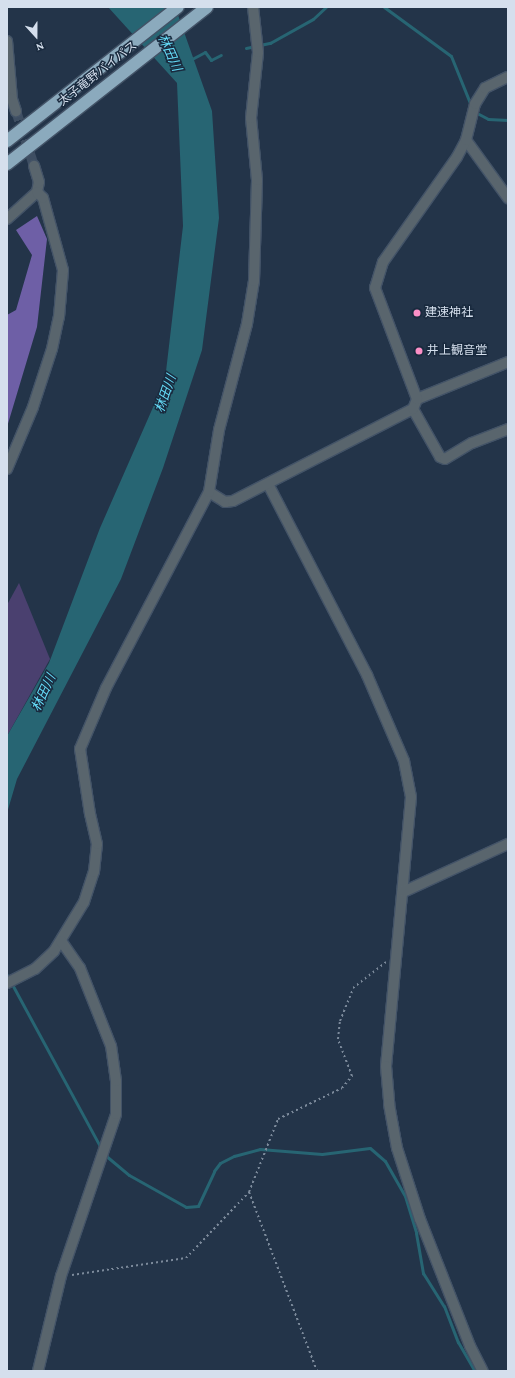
<!DOCTYPE html>
<meta charset="utf-8">
<style>
body{margin:0}
#map{position:relative;width:515px;height:1378px;overflow:hidden;background:#233449;font-family:"Crimson Pro","Noto Sans JP",serif}
div>[style]{position:absolute}
[style*='--x']{left:calc(var(--x)*1px);top:calc(var(--y)*1px);width:calc(var(--w)*1px);rotate:calc(var(--a)*1deg)}
.green>*{inset:0;background:#4a406f}
.forest>*{inset:0;background:#6e5fa6}
.water>*{inset:0;background:#276573}
.stream>*{height:3px;margin:-1.5px;padding:0 1.5px;transform-origin:1.5px;border-radius:1.5px;background:#276573}
.street-tunnel>*{height:10px;margin-top:-5px;transform-origin:0;background:repeating-linear-gradient(90deg,#3e4e62 0 10px,transparent 0 15px)}
.path>*{height:2px;margin-top:-1px;transform-origin:0;background:repeating-linear-gradient(90deg,#7c8a9b 0 2px,transparent 0 5px)}
.roads{filter:drop-shadow(1px 0 #435367) drop-shadow(-1px 0 #435367) drop-shadow(0 1px #435367) drop-shadow(0 -1px #435367)}
.street>*{height:10px;margin:-5px;padding:0 5px;transform-origin:5px;border-radius:5px;background:#59656d}
.highway>*{height:12px;margin:-6px;padding:0 6px;transform-origin:6px;border-radius:6px;background:#8baabd}
.dots>*{width:11px;height:11px;translate:-50% -50%;box-sizing:border-box;border:2px solid #192a3e;border-radius:50%}
span{translate:-50% -50%;white-space:nowrap;text-align:center;line-height:1.15;-webkit-text-stroke:3px #192a3e;paint-order:stroke}
.street-label{font-size:12px;color:#d5dfed}
.poi-label{font-size:12px;color:#d5dfed}
.left{translate:0 -50%;text-align:left}
.water-label{font-size:13px;color:#64daf6;font-style:italic}
.frame{position:absolute;inset:0;border:8px solid #d5dfed;pointer-events:none}
.north{position:absolute;left:16px;top:16px;width:40px;height:40px;-webkit-text-stroke:3px #192a3e;paint-order:stroke;rotate:159deg;font-size:11px;font-weight:700;line-height:16px;text-align:center;color:#d5dfed}
.north::after{content:'';display:block;margin:auto;width:14px;height:18px;background:#d5dfed;clip-path:polygon(50% 0,100% 100%,50% 72%,0 100%)}
</style>
<div id="map">
<div class="green">
<i style="clip-path:polygon(19px 583px,50px 659px,7px 736px,7px 605px)"></i>
</div>
<div class="forest">
<i style="clip-path:polygon(37px 216px,47px 239px,37px 327px,7px 427px,7px 315px,16px 310px,32px 255px,16px 230px)"></i>
</div>
<div class="water">
<i style="clip-path:polygon(108px 7px,164px 7px,178px 15px,212px 111px,219px 218px,202px 350px,163px 468px,121px 579px,17px 779px,7px 813px,7px 736px,49px 663px,100px 528px,165px 380px,183px 226px,177px 83px)"></i>
</div>
<div class="stream">
<i style="--x:384;--y:7;--w:83;--a:36.2"></i>
<i style="--x:451;--y:56;--w:56;--a:68"></i>
<i style="--x:246;--y:48;--w:25;--a:-12"></i>
<i style="--x:270;--y:43;--w:49;--a:-29.2"></i>
<i style="--x:313;--y:19;--w:18;--a:-43"></i>
<i style="--x:190;--y:60;--w:17;--a:-28"></i>
<i style="--x:205;--y:52;--w:10;--a:53"></i>
<i style="--x:211;--y:60;--w:11;--a:-27"></i>
<i style="--x:475;--y:112;--w:15;--a:28"></i>
<i style="--x:488;--y:119;--w:20;--a:3"></i>
<i style="--x:7;--y:975;--w:199;--a:61.5"></i>
<i style="--x:105;--y:1155;--w:31;--a:40"></i>
<i style="--x:129;--y:1175;--w:65;--a:29.3"></i>
<i style="--x:186;--y:1207;--w:12;--a:-5"></i>
<i style="--x:198;--y:1206;--w:38;--a:-65"></i>
<i style="--x:214;--y:1171;--w:10;--a:-53"></i>
<i style="--x:220;--y:1163;--w:16;--a:-27"></i>
<i style="--x:234;--y:1156;--w:27;--a:-15"></i>
<i style="--x:260;--y:1149;--w:62;--a:4.6"></i>
<i style="--x:322;--y:1154;--w:48;--a:-7.1"></i>
<i style="--x:370;--y:1148;--w:20;--a:41"></i>
<i style="--x:385;--y:1161;--w:40;--a:60.3"></i>
<i style="--x:405;--y:1196;--w:39;--a:73"></i>
<i style="--x:416;--y:1233;--w:41;--a:80.1"></i>
<i style="--x:423;--y:1273;--w:39;--a:58"></i>
<i style="--x:444;--y:1306;--w:39;--a:69"></i>
<i style="--x:458;--y:1342;--w:34;--a:60"></i>
</div>
<div class="street-tunnel">
<i style="--x:16;--y:111;--w:58;--a:71.9"></i>
</div>
<div class="path">
<i style="--x:249;--y:1192;--w:191;--a:69.2"></i>
<i style="--x:72;--y:1275;--w:115;--a:-8.5"></i>
<i style="--x:186;--y:1258;--w:91;--a:-46.3"></i>
<i style="--x:249;--y:1192;--w:79;--a:-68.3"></i>
<i style="--x:278;--y:1119;--w:71;--a:-25.8"></i>
<i style="--x:342;--y:1088;--w:16;--a:-50"></i>
<i style="--x:352;--y:1076;--w:40;--a:-111"></i>
<i style="--x:338;--y:1039;--w:18;--a:-84"></i>
<i style="--x:340;--y:1021;--w:35;--a:-68"></i>
<i style="--x:353;--y:988;--w:42;--a:-38.2"></i>
</div>
<div class="roads">
<div class="street">
<i style="--x:7;--y:41;--w:58;--a:85.1"></i>
<i style="--x:7;--y:97;--w:5;--a:22"></i>
<i style="--x:12;--y:99;--w:13;--a:72"></i>
<i style="--x:466;--y:140;--w:72;--a:54.1"></i>
<i style="--x:7;--y:219;--w:40;--a:-42"></i>
<i style="--x:37;--y:192;--w:10;--a:-79"></i>
<i style="--x:39;--y:182;--w:17;--a:-107"></i>
<i style="--x:417;--y:399;--w:98;--a:-22.1"></i>
<i style="--x:413;--y:409;--w:55;--a:60.6"></i>
<i style="--x:440;--y:457;--w:5;--a:22"></i>
<i style="--x:445;--y:459;--w:31;--a:-31"></i>
<i style="--x:472;--y:443;--w:39;--a:-21"></i>
<i style="--x:7;--y:469;--w:67;--a:-67.2"></i>
<i style="--x:33;--y:407;--w:61;--a:-71.9"></i>
<i style="--x:52;--y:349;--w:33;--a:-78"></i>
<i style="--x:59;--y:317;--w:47;--a:-85.1"></i>
<i style="--x:63;--y:270;--w:75;--a:-105.5"></i>
<i style="--x:43;--y:198;--w:8;--a:-135"></i>
<i style="--x:268;--y:484;--w:215;--a:62.6"></i>
<i style="--x:367;--y:675;--w:94;--a:66.7"></i>
<i style="--x:404;--y:761;--w:37;--a:79"></i>
<i style="--x:411;--y:797;--w:270;--a:95.3"></i>
<i style="--x:386;--y:1066;--w:38;--a:85"></i>
<i style="--x:389;--y:1104;--w:45;--a:79.7"></i>
<i style="--x:397;--y:1148;--w:75;--a:72.1"></i>
<i style="--x:420;--y:1219;--w:136;--a:68.5"></i>
<i style="--x:470;--y:1346;--w:28;--a:63"></i>
<i style="--x:209;--y:492;--w:19;--a:32"></i>
<i style="--x:225;--y:502;--w:8;--a:-7"></i>
<i style="--x:233;--y:501;--w:202;--a:-27.1"></i>
<i style="--x:413;--y:409;--w:11;--a:-68"></i>
<i style="--x:417;--y:399;--w:119;--a:-110.7"></i>
<i style="--x:375;--y:288;--w:27;--a:-73"></i>
<i style="--x:383;--y:262;--w:128;--a:-54.8"></i>
<i style="--x:457;--y:157;--w:19;--a:-62"></i>
<i style="--x:466;--y:140;--w:37;--a:-76"></i>
<i style="--x:475;--y:104;--w:19;--a:-58"></i>
<i style="--x:485;--y:88;--w:25;--a:-26"></i>
<i style="--x:403;--y:892;--w:115;--a:-24.6"></i>
<i style="--x:7;--y:983;--w:31;--a:-27"></i>
<i style="--x:35;--y:969;--w:26;--a:-43"></i>
<i style="--x:54;--y:951;--w:57;--a:-58.5"></i>
<i style="--x:84;--y:902;--w:32;--a:-72"></i>
<i style="--x:94;--y:872;--w:28;--a:-84"></i>
<i style="--x:97;--y:844;--w:31;--a:-103"></i>
<i style="--x:90;--y:814;--w:66;--a:-98.7"></i>
<i style="--x:80;--y:749;--w:66;--a:-66.9"></i>
<i style="--x:106;--y:688;--w:221;--a:-62.3"></i>
<i style="--x:209;--y:492;--w:63;--a:-80.8"></i>
<i style="--x:219;--y:430;--w:110;--a:-75.2"></i>
<i style="--x:247;--y:324;--w:44;--a:-80.8"></i>
<i style="--x:254;--y:281;--w:101;--a:-88.3"></i>
<i style="--x:257;--y:180;--w:62;--a:-95.5"></i>
<i style="--x:251;--y:118;--w:66;--a:-83.9"></i>
<i style="--x:258;--y:52;--w:45;--a:-96.3"></i>
<i style="--x:38;--y:1371;--w:98;--a:-76.4"></i>
<i style="--x:61;--y:1276;--w:171;--a:-71.2"></i>
<i style="--x:116;--y:1114;--w:33;--a:-90"></i>
<i style="--x:116;--y:1081;--w:35;--a:-98"></i>
<i style="--x:111;--y:1046;--w:84;--a:-111.7"></i>
<i style="--x:80;--y:968;--w:33;--a:-125"></i>
</div>
<div class="highway">
<i style="--x:7;--y:141;--w:217;--a:-38.1"></i>
<i style="--x:7;--y:164;--w:254;--a:-38.1"></i>
</div>
</div>
<div class="dots">
<i style="left:417px;top:313px;background:#fb8fc6"></i>
<i style="left:419px;top:351px;background:#fb8fc6"></i>
</div>
<div class="street-label">
<span style="left:98px;top:74px;rotate:-38deg">太子竜野バイパス</span>
</div>
<div class="poi-label">
<span class="left" style="left:425px;top:313px">建速神社</span>
<span class="left" style="left:427px;top:351px">井上観音堂</span>
</div>
<div class="water-label">
<span style="left:169px;top:53px;rotate:66deg">林田川</span>
<span style="left:166px;top:394px;rotate:-71deg">林田川</span>
<span style="left:44px;top:693px;rotate:-65deg">林田川</span>
</div>
<div class="frame"></div>
<div class="north">N</div>
</div>
